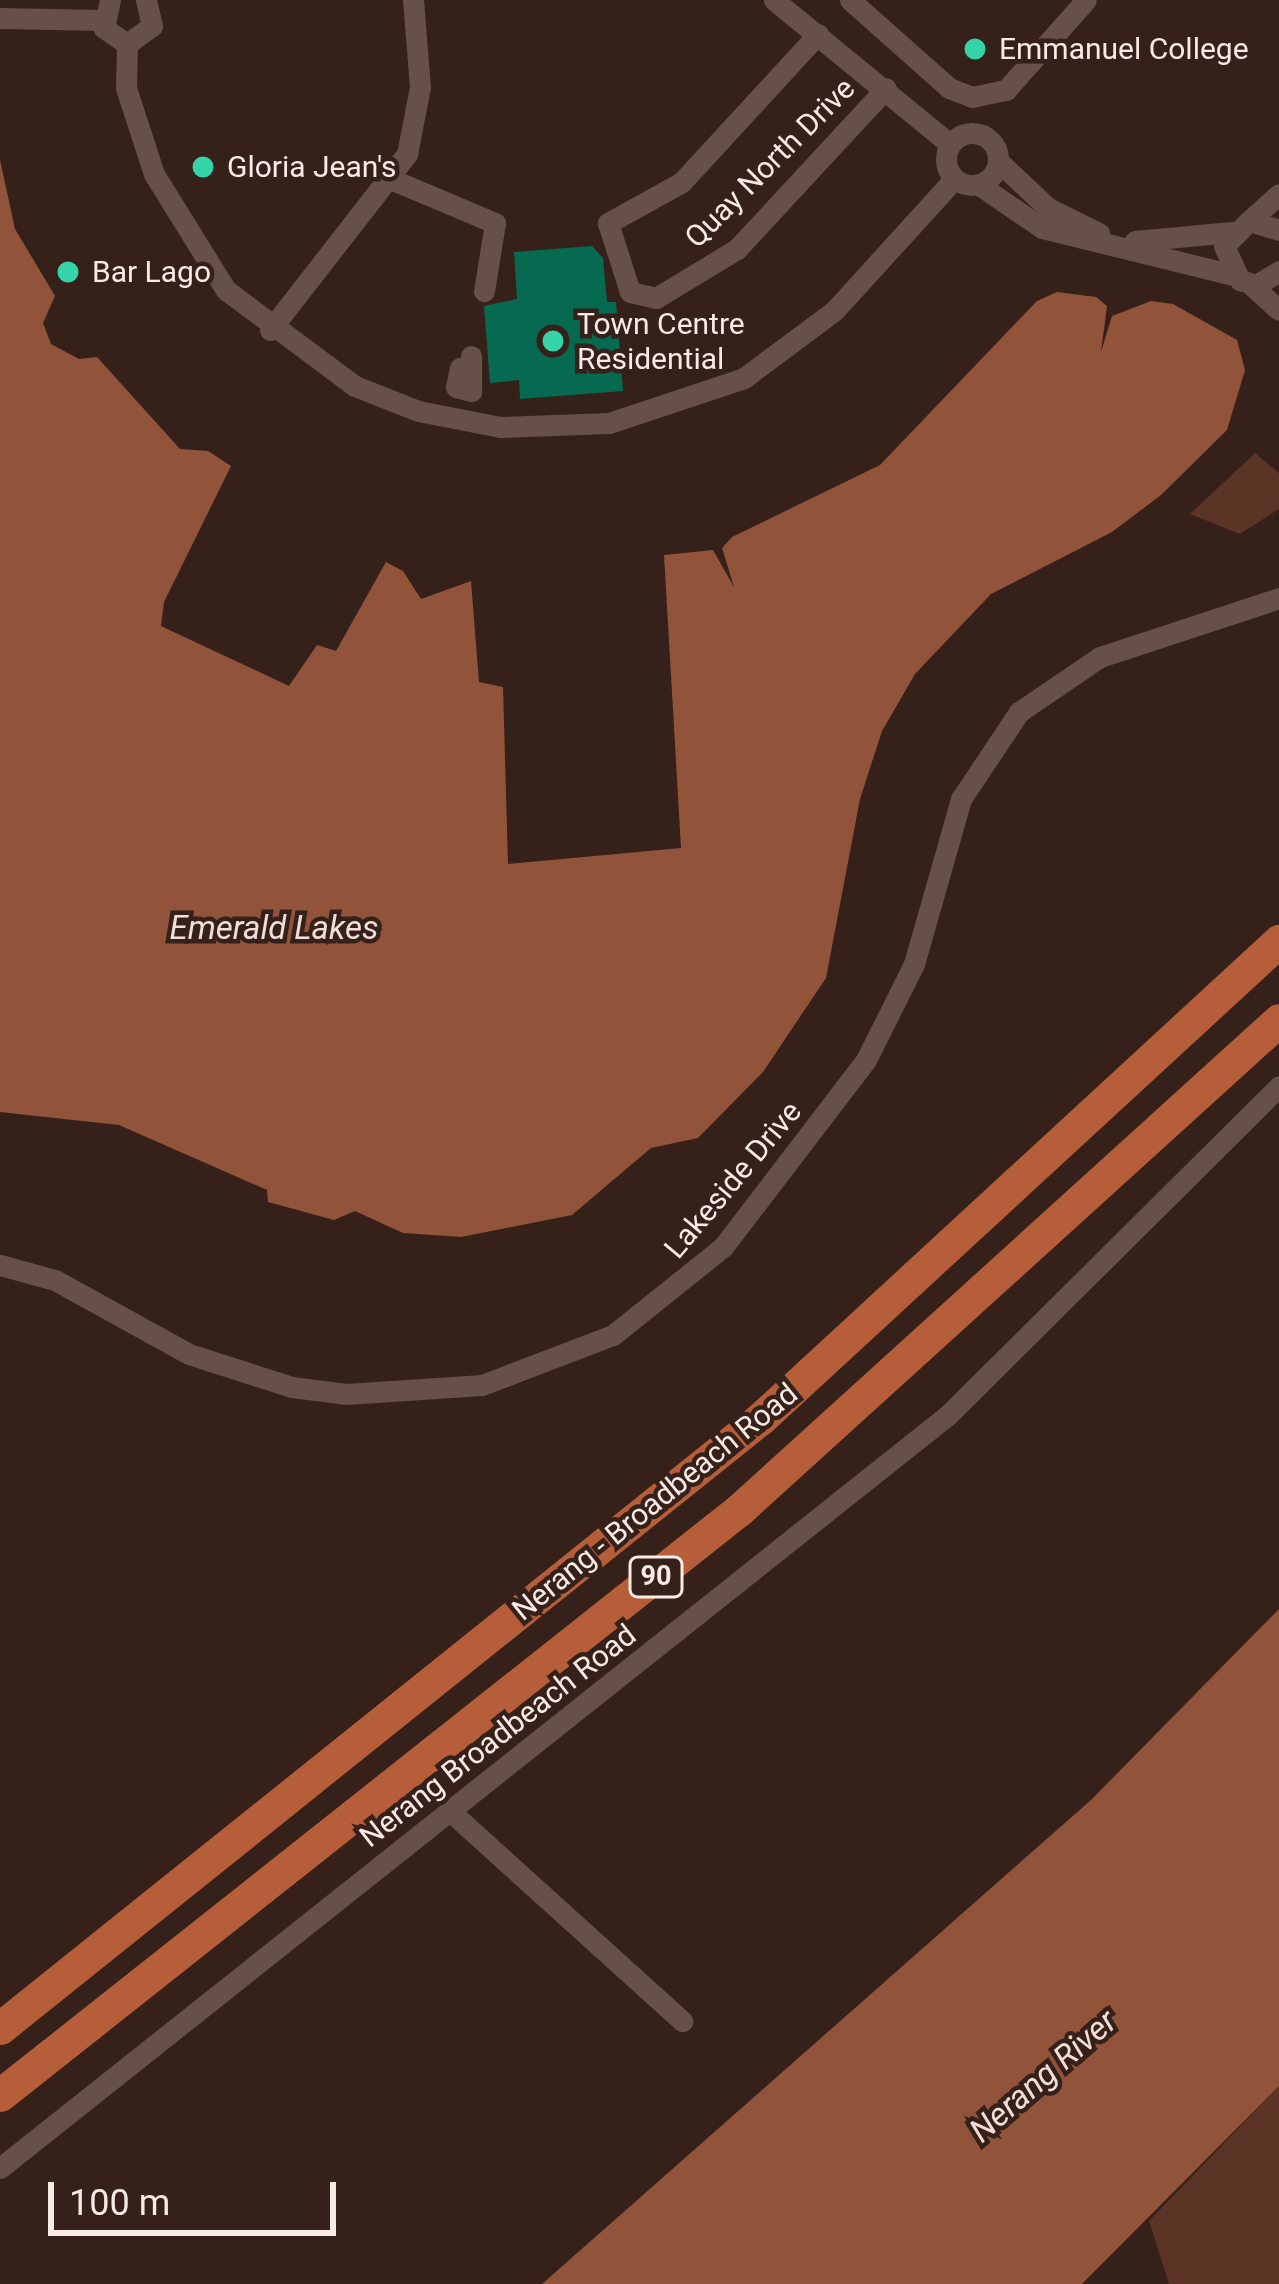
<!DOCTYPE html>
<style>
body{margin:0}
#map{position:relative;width:1279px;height:2284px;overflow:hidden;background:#35211a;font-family:Roboto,sans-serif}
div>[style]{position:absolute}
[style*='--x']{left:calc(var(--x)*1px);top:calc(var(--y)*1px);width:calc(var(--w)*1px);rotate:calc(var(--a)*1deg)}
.green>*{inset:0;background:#5b3426}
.water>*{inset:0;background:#92533b}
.building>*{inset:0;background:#066a51}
.street>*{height:21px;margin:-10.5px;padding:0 10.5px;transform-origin:10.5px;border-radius:10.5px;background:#665048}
.street>.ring{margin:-10.5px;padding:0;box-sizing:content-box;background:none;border:21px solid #665048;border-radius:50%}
.primary>*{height:33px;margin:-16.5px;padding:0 16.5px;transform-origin:16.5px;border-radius:16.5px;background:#b65e39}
.dots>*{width:33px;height:33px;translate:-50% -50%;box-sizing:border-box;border:6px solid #35211a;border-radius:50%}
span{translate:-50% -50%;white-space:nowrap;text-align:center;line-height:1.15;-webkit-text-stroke:9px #35211a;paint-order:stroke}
.shield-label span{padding:3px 9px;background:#35211a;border:3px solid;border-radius:9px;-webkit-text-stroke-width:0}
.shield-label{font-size:27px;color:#f8eae5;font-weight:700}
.poi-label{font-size:30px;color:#f8eae5}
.left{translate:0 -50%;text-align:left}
.street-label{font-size:30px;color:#f8eae5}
.water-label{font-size:33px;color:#f2ded7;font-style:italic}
.scale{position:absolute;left:48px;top:2182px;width:288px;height:54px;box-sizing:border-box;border:6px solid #f8eae5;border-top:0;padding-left:15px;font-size:36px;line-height:42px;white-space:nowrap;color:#f8eae5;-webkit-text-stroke:9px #35211a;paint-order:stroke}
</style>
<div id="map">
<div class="green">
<i style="clip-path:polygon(1255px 453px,1279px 473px,1279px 509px,1240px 534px,1190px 514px)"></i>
<i style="clip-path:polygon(1279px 2086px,1279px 2284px,1169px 2284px,1149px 2221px)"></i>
</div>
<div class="water">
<i style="clip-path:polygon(0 160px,15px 229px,55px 296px,43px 323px,51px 344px,79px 359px,97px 357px,180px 449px,208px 451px,231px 466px,164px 602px,161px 626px,289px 686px,317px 645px,336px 651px,386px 562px,403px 571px,421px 599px,471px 581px,479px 682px,503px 687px,508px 864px,681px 848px,664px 555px,713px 550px,734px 587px,722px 548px,732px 537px,880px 465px,1037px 301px,1057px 292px,1096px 297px,1107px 306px,1101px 352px,1112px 316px,1151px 301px,1173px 304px,1237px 340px,1245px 370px,1227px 430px,1161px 495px,1112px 532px,991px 594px,915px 674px,882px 731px,860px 799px,826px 978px,763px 1072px,698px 1138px,651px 1148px,572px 1215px,461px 1237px,403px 1233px,355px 1211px,334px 1220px,268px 1202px,267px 1190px,119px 1125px,0 1112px)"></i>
<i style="clip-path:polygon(1279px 1609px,1279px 2086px,1082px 2284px,542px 2284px,1091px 1800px)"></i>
</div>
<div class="building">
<i style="clip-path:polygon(592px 246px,603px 258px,607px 302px,616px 302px,623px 391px,520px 399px,519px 380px,490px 383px,484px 306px,517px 299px,514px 252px)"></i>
</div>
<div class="street">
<i style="--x:110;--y:0;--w:29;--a:102"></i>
<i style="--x:104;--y:28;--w:28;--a:35"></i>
<i style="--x:127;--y:44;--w:31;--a:-36"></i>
<i style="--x:152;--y:26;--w:27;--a:-103"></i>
<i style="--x:774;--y:0;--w:227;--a:39.3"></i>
<i style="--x:850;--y:0;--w:132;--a:41.6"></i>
<i style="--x:949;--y:88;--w:25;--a:21"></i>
<i style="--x:972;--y:97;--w:35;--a:-12"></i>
<i style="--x:1006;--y:90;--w:120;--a:-48.4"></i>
<i style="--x:0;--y:18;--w:102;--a:1.1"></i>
<i style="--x:818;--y:34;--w:201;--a:132.6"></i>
<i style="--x:682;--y:182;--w:85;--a:151"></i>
<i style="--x:608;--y:223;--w:72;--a:72.3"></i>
<i style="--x:630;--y:292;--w:27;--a:13"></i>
<i style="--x:656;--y:298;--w:95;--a:-31.2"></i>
<i style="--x:737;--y:249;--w:219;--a:-47.2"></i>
<i style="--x:127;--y:44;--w:44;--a:91.3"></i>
<i style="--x:126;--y:88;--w:90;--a:72"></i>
<i style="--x:154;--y:174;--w:137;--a:58.2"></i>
<i style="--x:226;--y:290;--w:161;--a:36.7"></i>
<i style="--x:355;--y:386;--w:68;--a:21.6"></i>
<i style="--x:418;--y:411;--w:84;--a:11"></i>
<i style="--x:500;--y:427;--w:109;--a:-2.1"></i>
<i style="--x:609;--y:423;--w:142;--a:-18.4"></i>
<i style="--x:744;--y:378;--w:112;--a:-36.7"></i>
<i style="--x:834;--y:311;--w:178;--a:-47.7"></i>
<i class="ring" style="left:946px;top:133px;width:31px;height:31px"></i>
<i style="--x:998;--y:161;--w:69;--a:43.2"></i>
<i style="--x:1048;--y:208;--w:57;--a:26.1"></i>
<i style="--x:393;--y:180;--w:111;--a:22.9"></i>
<i style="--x:495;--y:223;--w:69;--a:99.2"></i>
<i style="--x:978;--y:184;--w:78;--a:34.5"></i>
<i style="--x:1042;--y:228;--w:197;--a:13.8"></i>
<i style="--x:1249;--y:221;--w:40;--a:-42"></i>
<i style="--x:1279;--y:230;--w:31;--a:-163"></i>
<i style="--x:1249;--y:221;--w:35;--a:135"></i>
<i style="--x:1224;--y:246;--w:38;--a:65"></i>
<i style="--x:1240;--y:280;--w:17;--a:17"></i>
<i style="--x:1256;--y:285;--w:27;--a:-31"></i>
<i style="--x:1135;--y:241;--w:97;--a:-5.3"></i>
<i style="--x:1249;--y:283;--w:40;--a:42"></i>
<i style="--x:270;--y:330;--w:223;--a:-52.1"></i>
<i style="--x:407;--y:154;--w:68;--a:-79"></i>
<i style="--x:420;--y:87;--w:87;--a:-94.6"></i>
<i style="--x:468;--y:369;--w:8;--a:-173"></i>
<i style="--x:460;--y:368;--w:19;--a:102"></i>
<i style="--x:456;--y:387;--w:16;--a:15"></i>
<i style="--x:471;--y:391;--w:35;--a:-90"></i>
<i style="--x:0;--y:1265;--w:57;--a:15.3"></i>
<i style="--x:55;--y:1280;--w:153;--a:28.9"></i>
<i style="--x:189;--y:1354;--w:108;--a:17.8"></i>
<i style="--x:292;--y:1387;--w:54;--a:7.4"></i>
<i style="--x:346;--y:1394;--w:136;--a:-3.8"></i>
<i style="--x:482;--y:1385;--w:140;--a:-20.9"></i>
<i style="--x:613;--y:1335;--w:141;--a:-38.7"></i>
<i style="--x:723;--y:1247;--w:235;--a:-52.6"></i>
<i style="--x:866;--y:1060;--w:107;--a:-63.4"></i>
<i style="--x:914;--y:964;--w:172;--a:-74.1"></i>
<i style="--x:961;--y:799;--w:105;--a:-56.3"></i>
<i style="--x:1019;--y:712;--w:98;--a:-34.2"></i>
<i style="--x:1100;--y:657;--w:188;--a:-18.2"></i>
<i style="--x:451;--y:1812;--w:312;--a:42.1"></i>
<i style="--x:0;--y:2168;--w:1211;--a:-38.46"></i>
<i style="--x:948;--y:1415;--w:467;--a:-44.8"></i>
</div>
<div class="primary">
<i style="--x:0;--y:2028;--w:974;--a:-38.71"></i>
<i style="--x:760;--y:1419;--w:706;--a:-42.65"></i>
<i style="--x:0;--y:2095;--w:943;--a:-38.37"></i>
<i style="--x:739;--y:1510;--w:729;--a:-42.22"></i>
</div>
<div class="dots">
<i style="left:975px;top:49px;background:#34d4a8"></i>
<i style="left:203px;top:167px;background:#34d4a8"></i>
<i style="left:68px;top:272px;background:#34d4a8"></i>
<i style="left:553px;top:341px;background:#34d4a8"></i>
</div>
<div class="shield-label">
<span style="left:656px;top:1577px">90</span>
</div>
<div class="poi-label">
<span class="left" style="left:999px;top:49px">Emmanuel College</span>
<span class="left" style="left:227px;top:167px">Gloria Jean's</span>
<span class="left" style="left:92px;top:272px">Bar Lago</span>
<span class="left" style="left:577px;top:341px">Town Centre<br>Residential</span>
</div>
<div class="street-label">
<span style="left:770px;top:163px;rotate:-45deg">Quay North Drive</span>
<span style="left:733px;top:1180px;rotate:-50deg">Lakeside Drive</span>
<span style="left:655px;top:1502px;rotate:-39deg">Nerang - Broadbeach Road</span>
<span style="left:498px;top:1736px;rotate:-38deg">Nerang Broadbeach Road</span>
</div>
<div class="water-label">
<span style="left:274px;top:928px">Emerald Lakes</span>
<span style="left:1043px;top:2076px;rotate:-41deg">Nerang River</span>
</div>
<div class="scale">100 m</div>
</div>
